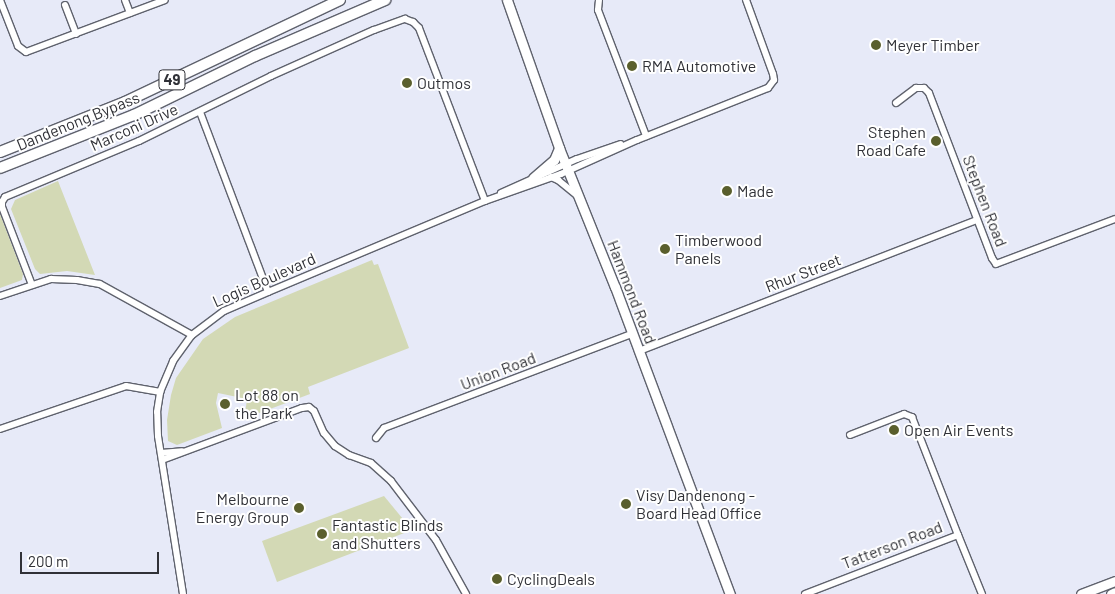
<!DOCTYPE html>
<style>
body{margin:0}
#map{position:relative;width:1115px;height:594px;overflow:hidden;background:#e7eaf8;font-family:Barlow,sans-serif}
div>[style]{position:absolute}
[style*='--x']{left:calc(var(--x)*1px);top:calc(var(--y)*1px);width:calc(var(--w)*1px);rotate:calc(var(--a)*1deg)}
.green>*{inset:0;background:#d3d9b5}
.roads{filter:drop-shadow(1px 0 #5f626d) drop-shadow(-1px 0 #5f626d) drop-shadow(0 1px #5f626d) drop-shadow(0 -1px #5f626d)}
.minor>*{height:6px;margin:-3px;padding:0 3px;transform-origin:3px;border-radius:3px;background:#fff}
.major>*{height:9px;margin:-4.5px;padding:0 4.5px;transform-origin:4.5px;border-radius:4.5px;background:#fff}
.highway>*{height:10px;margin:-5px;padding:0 5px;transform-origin:5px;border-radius:5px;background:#fff}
.dots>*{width:14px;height:14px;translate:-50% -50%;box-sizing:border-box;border:2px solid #fff;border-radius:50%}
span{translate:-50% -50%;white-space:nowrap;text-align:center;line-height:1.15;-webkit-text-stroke:4px #fff;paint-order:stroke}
.shield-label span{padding:1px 4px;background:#fff;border:1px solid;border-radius:4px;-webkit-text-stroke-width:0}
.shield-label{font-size:15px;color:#303137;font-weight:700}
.poi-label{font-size:16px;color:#303137}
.left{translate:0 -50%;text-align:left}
.right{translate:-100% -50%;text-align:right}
.street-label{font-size:16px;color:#303137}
.scale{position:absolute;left:20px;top:552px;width:139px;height:22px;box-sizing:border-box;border:2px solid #303137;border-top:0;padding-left:6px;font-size:15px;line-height:18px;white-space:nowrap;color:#303137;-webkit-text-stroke:4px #fff;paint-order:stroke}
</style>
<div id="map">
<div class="green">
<i style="clip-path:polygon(58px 181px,95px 275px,67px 271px,40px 274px,35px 269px,11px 209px,15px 200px)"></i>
<i style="clip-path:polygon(0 214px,23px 274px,22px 280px,0 288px)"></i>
<i style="clip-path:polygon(372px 260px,374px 265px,378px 264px,409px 348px,308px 387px,310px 394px,246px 418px,245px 414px,247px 399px,218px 393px,216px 403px,222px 428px,177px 445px,168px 441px,167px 420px,171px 395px,176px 378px,203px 339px,235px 317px)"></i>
<i style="clip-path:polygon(384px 496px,412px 530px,277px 582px,262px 541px)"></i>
</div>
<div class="roads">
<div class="minor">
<i style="--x:0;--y:0;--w:49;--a:68.6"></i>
<i style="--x:18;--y:46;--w:10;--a:37"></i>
<i style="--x:26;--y:52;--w:148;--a:-20.5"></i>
<i style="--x:125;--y:0;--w:14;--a:69"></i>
<i style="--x:599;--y:0;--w:10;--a:96"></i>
<i style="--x:598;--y:10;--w:135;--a:69.1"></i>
<i style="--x:65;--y:5;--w:31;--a:69"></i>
<i style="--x:896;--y:103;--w:25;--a:-37"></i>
<i style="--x:916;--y:88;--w:8;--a:0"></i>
<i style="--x:924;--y:88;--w:7;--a:45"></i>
<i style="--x:929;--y:93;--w:177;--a:69.1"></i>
<i style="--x:992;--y:258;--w:7;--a:56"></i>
<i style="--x:996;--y:264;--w:127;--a:-20.7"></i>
<i style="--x:200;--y:112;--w:192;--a:69.3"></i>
<i style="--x:551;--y:177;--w:8;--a:23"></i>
<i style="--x:558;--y:180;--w:28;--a:39"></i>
<i style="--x:501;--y:193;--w:83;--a:-24.1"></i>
<i style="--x:577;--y:159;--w:46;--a:-18.8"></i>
<i style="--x:32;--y:285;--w:84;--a:-111"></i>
<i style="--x:2;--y:207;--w:5;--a:-90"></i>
<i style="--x:2;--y:202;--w:6;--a:-59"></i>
<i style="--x:5;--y:197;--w:145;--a:-22.7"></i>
<i style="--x:139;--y:141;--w:147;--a:-26.2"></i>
<i style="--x:271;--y:76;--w:113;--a:-24.1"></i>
<i style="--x:374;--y:30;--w:33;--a:-20"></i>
<i style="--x:405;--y:19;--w:9;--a:21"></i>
<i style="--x:413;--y:22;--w:8;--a:45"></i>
<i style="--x:419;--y:28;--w:185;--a:69.1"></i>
<i style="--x:0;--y:296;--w:54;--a:-18.4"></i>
<i style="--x:51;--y:279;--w:26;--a:2"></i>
<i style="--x:77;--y:280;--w:23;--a:10"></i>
<i style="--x:100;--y:284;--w:105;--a:29"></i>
<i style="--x:639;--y:351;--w:362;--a:-21.2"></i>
<i style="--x:0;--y:429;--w:133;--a:-18.8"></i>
<i style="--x:126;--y:386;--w:35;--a:10"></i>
<i style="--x:850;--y:435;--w:58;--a:-21.3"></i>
<i style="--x:904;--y:414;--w:9;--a:21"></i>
<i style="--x:912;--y:417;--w:127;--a:68.7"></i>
<i style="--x:376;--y:438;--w:13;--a:-51"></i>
<i style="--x:384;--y:428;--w:265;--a:-20.8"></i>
<i style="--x:161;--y:453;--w:21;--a:-5"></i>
<i style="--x:162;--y:460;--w:149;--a:-20.4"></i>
<i style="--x:302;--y:408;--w:7;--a:-8"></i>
<i style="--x:309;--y:407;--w:6;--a:39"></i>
<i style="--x:314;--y:411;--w:24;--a:66"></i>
<i style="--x:324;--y:433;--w:17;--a:50"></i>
<i style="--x:335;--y:446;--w:17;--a:33"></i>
<i style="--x:349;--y:455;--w:23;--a:20"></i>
<i style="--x:371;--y:463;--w:27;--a:42"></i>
<i style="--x:391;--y:481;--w:74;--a:52.7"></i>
<i style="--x:436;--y:540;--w:62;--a:60.9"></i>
<i style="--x:183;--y:594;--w:160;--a:-99"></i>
<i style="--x:158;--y:436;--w:24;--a:-92"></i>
<i style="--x:157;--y:412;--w:20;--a:-81"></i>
<i style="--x:160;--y:392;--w:34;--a:-67"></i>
<i style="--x:173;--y:361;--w:32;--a:-54"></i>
<i style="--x:192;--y:335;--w:40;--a:-37"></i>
<i style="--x:224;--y:311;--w:48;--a:-23.4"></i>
<i style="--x:268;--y:292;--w:235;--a:-22.8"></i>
<i style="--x:485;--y:201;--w:81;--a:-19.6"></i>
<i style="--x:561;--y:174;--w:83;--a:-24.1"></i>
<i style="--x:637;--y:140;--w:141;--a:-21.7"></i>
<i style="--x:768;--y:88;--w:10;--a:-53"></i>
<i style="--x:774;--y:80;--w:6;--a:-99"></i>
<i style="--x:773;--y:74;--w:79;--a:-110"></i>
<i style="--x:805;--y:594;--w:164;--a:-21.1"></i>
<i style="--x:958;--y:535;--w:64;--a:67.9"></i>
</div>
<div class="major">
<i style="--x:507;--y:0;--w:157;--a:70.6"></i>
<i style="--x:559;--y:148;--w:150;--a:68.1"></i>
<i style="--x:615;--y:287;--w:328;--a:69.5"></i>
<i style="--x:533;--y:178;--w:28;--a:-41"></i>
<i style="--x:554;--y:160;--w:13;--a:-67"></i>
<i style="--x:1081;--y:594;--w:36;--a:-21"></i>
<i style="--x:1111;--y:594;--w:4;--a:-27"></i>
</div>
<div class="highway">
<i style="--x:0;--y:152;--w:135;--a:-21.8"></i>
<i style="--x:125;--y:102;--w:238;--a:-25.4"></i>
<i style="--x:0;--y:168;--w:144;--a:-21.6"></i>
<i style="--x:134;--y:115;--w:135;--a:-26"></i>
<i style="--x:255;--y:56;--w:142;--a:-23.3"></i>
</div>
</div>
<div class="dots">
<i style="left:876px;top:45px;background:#5a5f2d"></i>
<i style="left:632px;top:66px;background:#5a5f2d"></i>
<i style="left:407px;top:83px;background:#5a5f2d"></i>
<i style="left:936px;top:141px;background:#5a5f2d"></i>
<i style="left:727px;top:191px;background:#5a5f2d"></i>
<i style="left:665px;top:249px;background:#5a5f2d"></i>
<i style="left:225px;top:404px;background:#5a5f2d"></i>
<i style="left:894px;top:430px;background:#5a5f2d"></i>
<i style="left:626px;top:504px;background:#5a5f2d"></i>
<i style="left:299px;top:508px;background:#5a5f2d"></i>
<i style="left:322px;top:534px;background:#5a5f2d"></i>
<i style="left:497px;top:579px;background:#5a5f2d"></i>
</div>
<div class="shield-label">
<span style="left:172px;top:80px">49</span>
</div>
<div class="poi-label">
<span class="left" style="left:886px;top:45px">Meyer Timber</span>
<span class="left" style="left:642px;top:66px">RMA Automotive</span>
<span class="left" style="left:417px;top:83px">Outmos</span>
<span class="right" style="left:926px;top:141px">Stephen<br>Road Cafe</span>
<span class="left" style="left:737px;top:191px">Made</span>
<span class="left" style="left:675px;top:249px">Timberwood<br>Panels</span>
<span class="left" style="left:235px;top:404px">Lot 88 on<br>the Park</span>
<span class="left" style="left:904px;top:430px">Open Air Events</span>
<span class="left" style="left:636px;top:504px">Visy Dandenong -<br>Board Head Office</span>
<span class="right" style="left:289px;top:508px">Melbourne<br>Energy Group</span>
<span class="left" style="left:332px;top:534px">Fantastic Blinds<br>and Shutters</span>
<span class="left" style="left:507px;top:579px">CyclingDeals</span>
</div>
<div class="street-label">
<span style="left:78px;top:121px;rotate:-22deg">Dandenong Bypass</span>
<span style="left:134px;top:127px;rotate:-24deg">Marconi Drive</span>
<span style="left:985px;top:201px;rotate:69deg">Stephen Road</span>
<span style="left:803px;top:273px;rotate:-21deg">Rhur Street</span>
<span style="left:264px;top:280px;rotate:-24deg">Logis Boulevard</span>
<span style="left:632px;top:292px;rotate:69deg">Hammond Road</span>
<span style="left:498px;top:371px;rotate:-21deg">Union Road</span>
<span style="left:892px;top:545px;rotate:-21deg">Tatterson Road</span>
</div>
<div class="scale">200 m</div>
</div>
